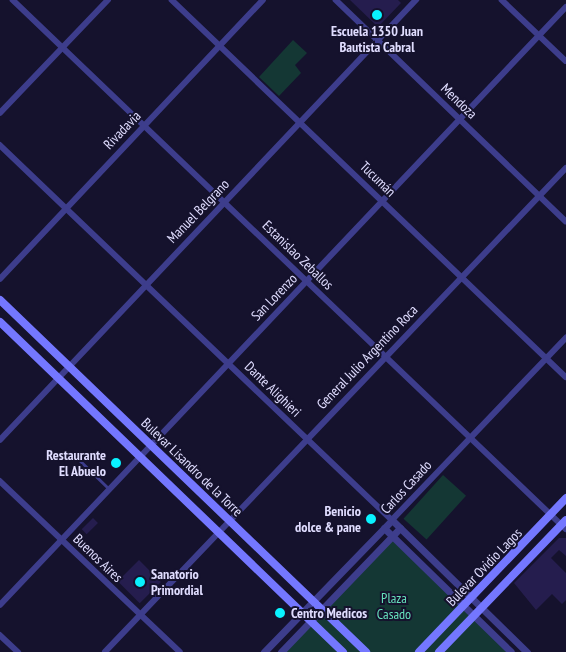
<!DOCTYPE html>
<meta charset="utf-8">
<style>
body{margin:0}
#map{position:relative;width:566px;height:652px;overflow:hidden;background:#15122d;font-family:"PT Sans Narrow",sans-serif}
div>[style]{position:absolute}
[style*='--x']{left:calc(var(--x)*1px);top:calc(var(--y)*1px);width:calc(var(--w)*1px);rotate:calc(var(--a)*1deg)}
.green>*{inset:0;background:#143734;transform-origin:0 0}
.building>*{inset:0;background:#251d4e;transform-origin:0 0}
.service>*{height:3px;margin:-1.5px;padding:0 1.5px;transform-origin:1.5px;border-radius:1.5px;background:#3d3d8c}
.minor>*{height:5.5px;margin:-2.75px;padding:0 2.75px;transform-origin:2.75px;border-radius:2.75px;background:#3d3d8c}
.tertiary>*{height:7px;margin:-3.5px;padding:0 3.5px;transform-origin:3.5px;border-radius:3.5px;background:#3d3d8c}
.secondary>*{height:8px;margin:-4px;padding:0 4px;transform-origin:4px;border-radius:4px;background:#7477ff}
.dots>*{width:14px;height:14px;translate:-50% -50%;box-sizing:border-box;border:2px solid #15122d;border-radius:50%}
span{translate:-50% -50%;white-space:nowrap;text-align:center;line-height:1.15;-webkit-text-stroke:4px #15122d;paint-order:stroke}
.poi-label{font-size:14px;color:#e0ddff;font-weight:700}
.right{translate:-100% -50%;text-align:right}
.left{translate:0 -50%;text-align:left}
.street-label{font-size:14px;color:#e0ddff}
.park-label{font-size:14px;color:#66e2bd}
</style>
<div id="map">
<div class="green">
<i style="clip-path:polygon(293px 40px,307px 53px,295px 65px,301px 73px,279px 96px,259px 77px)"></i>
<i style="left:443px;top:475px;width:31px;height:59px;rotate:42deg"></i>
<i style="clip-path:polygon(392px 540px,508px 652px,285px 652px)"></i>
</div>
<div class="building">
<i style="clip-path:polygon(350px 0,398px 0,401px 3px,378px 27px)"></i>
<i style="left:93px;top:518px;width:7px;height:16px;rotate:45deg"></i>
<i style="clip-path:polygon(559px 538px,566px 538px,566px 556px,559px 550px,551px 558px,566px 573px,566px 600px,562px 604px,552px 594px,536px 610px,514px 583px)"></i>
<i style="left:139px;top:560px;width:31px;height:30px;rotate:45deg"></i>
</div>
<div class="service">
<i style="--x:75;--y:456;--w:47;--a:44.1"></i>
</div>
<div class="minor">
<i style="--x:13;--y:0;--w:765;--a:43.73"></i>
<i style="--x:172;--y:0;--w:545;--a:43.74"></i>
<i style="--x:336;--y:0;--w:319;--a:43.9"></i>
<i style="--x:502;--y:0;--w:88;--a:43.6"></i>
<i style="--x:0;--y:113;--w:156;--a:-46.3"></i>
<i style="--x:0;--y:145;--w:542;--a:43.73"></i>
<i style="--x:392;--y:520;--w:252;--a:-46.3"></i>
<i style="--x:0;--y:279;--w:383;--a:-46.7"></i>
<i style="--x:0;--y:440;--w:606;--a:-46.61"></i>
<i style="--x:0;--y:481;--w:248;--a:43.5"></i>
<i style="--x:0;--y:605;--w:823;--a:-46.57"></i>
<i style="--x:0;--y:635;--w:25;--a:43"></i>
<i style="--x:105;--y:652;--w:668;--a:-46.39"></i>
</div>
<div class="tertiary">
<i style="--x:384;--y:528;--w:177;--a:44.3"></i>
<i style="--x:264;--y:652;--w:184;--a:-45.9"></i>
<i style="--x:392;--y:520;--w:189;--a:44.4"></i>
<i style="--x:281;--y:652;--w:172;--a:-46.2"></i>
</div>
<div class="secondary">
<i style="--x:0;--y:300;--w:508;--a:43.88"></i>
<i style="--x:0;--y:322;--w:476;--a:43.9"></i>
<i style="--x:419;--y:652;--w:213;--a:-46.3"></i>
<i style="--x:439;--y:652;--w:183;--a:-46.1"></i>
</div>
<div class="dots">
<i style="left:377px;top:15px;background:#09f2ff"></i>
<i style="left:116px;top:463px;background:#09f2ff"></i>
<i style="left:371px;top:519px;background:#09f2ff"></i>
<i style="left:140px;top:582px;background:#09f2ff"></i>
<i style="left:280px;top:613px;background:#09f2ff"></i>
</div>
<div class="poi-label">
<span style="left:377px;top:39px">Escuela 1350 Juan<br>Bautista Cabral</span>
<span class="right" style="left:106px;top:463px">Restaurante<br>El Abuelo</span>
<span class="right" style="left:361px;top:519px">Benicio<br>dolce &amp; pane</span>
<span class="left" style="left:151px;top:582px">Sanatorio<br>Primordial</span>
<span class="left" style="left:291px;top:613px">Centro Medicos</span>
</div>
<div class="street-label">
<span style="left:459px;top:101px;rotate:44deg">Mendoza</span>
<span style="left:122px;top:130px;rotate:-46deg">Rivadavia</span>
<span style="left:378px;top:179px;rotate:44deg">Tucumán</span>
<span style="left:198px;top:211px;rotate:-46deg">Manuel Belgrano</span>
<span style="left:298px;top:255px;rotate:44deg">Estanislao Zeballos</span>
<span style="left:274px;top:297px;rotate:-46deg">San Lorenzo</span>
<span style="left:367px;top:357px;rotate:-46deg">General Julio Argentino Roca</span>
<span style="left:273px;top:389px;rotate:44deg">Dante Alighieri</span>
<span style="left:192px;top:467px;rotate:44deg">Bulevar Lisandro de la Torre</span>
<span style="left:406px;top:487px;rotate:-47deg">Carlos Casado</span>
<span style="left:98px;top:558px;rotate:44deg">Buenos Aires</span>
<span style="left:484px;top:567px;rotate:-46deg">Bulevar Ovidio Lagos</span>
</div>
<div class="park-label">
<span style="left:394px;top:606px">Plaza<br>Casado</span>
</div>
</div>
